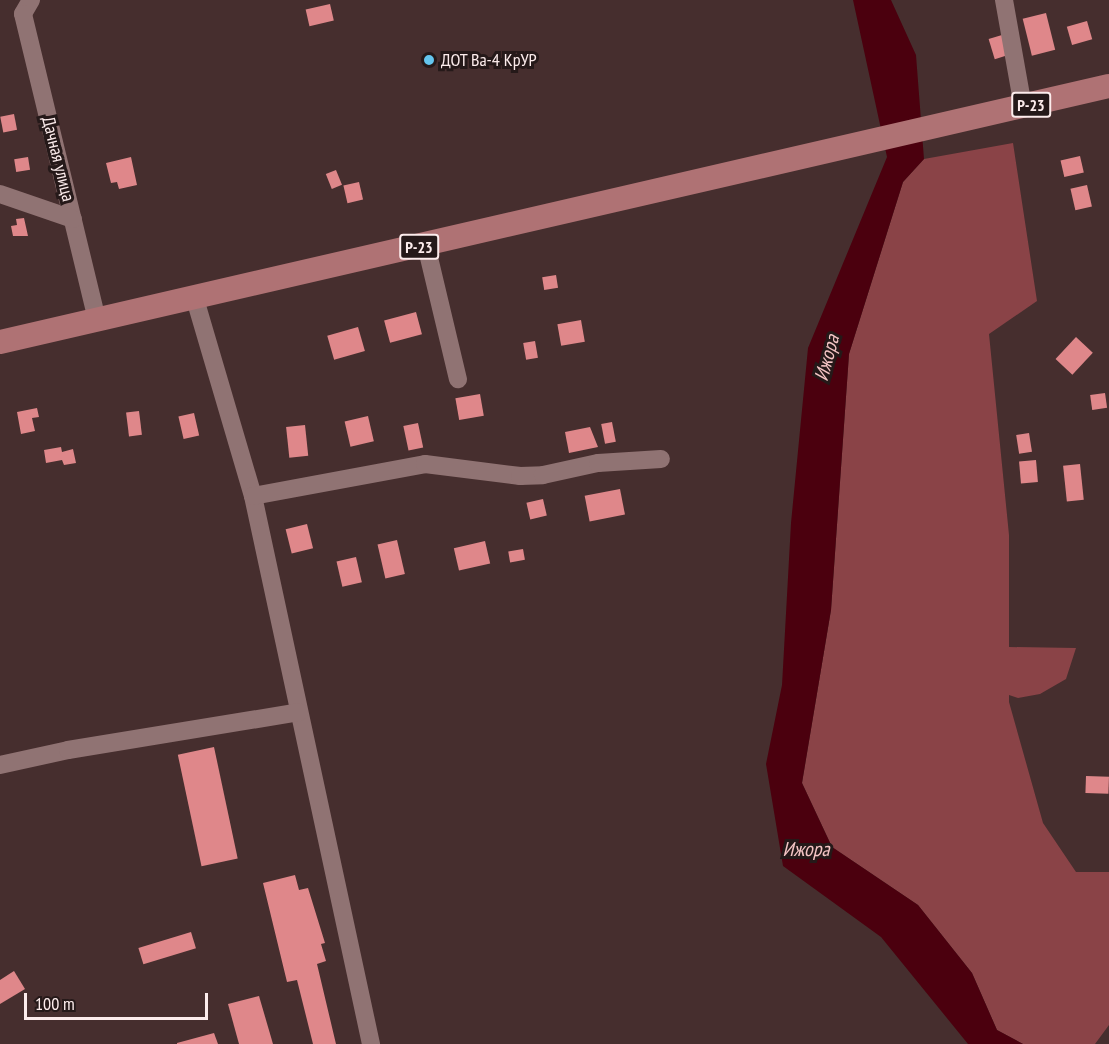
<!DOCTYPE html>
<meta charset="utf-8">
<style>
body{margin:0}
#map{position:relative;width:1109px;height:1044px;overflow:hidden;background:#462e2e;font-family:"PT Sans Narrow",sans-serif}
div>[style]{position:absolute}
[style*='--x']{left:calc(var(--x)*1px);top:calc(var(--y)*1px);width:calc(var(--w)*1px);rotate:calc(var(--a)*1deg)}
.green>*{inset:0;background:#8a4347}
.water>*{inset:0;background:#4b000e}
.building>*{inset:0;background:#df878a;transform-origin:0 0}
.minor>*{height:18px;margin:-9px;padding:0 9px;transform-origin:9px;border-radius:9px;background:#907373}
.major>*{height:24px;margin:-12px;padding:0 12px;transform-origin:12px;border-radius:12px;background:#af7274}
.dots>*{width:16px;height:16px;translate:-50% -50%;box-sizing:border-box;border:3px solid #251919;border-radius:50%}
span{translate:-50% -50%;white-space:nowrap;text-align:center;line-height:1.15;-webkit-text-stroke:6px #251919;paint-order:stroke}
.shield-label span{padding:2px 4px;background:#251919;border:2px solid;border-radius:4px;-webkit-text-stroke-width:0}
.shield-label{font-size:16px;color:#fcecec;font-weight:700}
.poi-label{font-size:18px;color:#fcecec}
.left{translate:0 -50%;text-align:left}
.street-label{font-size:18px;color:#fcecec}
.water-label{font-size:20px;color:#f5c5c5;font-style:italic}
.scale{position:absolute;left:24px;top:993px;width:184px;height:27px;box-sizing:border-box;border:3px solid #fcecec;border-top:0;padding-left:8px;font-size:18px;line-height:21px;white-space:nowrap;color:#fcecec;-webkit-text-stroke:4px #251919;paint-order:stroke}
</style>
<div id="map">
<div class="green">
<i style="clip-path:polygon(1013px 143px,1037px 301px,989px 334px,1009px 535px,1009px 647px,1076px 648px,1066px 679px,1040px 694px,1018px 698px,1009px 695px,1009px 702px,1043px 823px,1076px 872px,1109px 872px,1109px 1025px,1095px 1044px,1023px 1044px,997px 1030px,972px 973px,918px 905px,832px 847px,802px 783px,831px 610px,849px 354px,903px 182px,924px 159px)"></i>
</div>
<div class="water">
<i style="clip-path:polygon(853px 0,891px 0,916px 55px,924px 159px,903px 182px,849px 354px,831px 610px,802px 783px,832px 847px,918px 905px,972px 973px,997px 1030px,1023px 1044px,968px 1044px,881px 937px,783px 866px,766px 764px,782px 685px,791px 523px,808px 348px,887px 157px)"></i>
</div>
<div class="building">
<i style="left:330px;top:4px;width:17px;height:25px;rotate:77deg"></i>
<i style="left:1046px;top:13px;width:38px;height:24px;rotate:76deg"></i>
<i style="left:1087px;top:21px;width:19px;height:21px;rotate:74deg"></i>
<i style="left:1002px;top:35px;width:21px;height:14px;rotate:73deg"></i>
<i style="left:14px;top:114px;width:16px;height:14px;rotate:79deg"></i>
<i style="left:1080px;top:156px;width:17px;height:20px;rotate:77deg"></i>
<i style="left:28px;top:157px;width:13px;height:14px;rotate:81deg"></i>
<i style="clip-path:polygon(131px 157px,137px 185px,119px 189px,117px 182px,111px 183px,106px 163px)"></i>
<i style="left:336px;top:170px;width:16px;height:11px;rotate:68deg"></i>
<i style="left:359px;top:182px;width:18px;height:16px;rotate:77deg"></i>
<i style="left:1087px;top:185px;width:22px;height:17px;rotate:77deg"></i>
<i style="clip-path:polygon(24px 218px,28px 236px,13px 236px,11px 226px,17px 225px,16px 219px)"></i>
<i style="left:556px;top:275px;width:13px;height:14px;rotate:81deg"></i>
<i style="left:416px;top:312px;width:23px;height:33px;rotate:75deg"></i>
<i style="left:581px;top:320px;width:22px;height:24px;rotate:80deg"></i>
<i style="left:358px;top:327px;width:25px;height:32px;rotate:74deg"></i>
<i style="left:1076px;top:337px;width:23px;height:30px;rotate:43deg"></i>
<i style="left:535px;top:341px;width:17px;height:12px;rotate:80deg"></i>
<i style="left:1105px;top:393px;width:15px;height:15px;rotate:82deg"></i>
<i style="left:480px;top:394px;width:22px;height:25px;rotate:80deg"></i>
<i style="clip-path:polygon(37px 408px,39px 417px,32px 418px,35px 431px,21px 434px,17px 412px)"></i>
<i style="left:139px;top:411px;width:24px;height:13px;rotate:83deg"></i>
<i style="left:194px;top:413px;width:23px;height:16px;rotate:77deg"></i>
<i style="left:368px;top:416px;width:26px;height:24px;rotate:77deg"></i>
<i style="left:612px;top:422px;width:20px;height:11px;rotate:79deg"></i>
<i style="left:418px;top:423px;width:25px;height:15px;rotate:78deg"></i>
<i style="left:305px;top:425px;width:31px;height:19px;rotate:84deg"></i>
<i style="clip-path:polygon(590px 427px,598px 447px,569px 453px,565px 432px)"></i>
<i style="left:1029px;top:433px;width:19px;height:13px;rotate:81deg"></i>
<i style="clip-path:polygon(61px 447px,62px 452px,73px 449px,76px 463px,64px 465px,62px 460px,46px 463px,44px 450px)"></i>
<i style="left:1036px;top:460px;width:22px;height:17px;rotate:85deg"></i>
<i style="left:1080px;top:464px;width:36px;height:17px;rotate:84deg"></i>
<i style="left:620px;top:489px;width:26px;height:36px;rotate:79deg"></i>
<i style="left:543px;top:499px;width:17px;height:17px;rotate:77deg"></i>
<i style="left:307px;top:524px;width:25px;height:22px;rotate:76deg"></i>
<i style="left:397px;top:540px;width:35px;height:20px;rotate:77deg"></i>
<i style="left:485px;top:541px;width:23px;height:32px;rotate:77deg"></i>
<i style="left:523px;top:549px;width:11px;height:15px;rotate:80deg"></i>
<i style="left:356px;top:557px;width:26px;height:20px;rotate:77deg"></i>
<i style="left:214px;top:747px;width:114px;height:37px;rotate:78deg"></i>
<i style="left:1086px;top:776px;width:23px;height:17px;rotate:2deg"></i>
<i style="clip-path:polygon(295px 875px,299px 890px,308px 888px,325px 943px,321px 944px,326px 961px,317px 964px,336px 1044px,313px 1044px,297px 980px,287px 982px,263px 883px)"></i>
<i style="left:191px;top:932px;width:17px;height:55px;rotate:73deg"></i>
<i style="clip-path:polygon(14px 971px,25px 989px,0 1004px,0 980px)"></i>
<i style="clip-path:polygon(259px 996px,273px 1044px,239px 1044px,228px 1004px)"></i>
<i style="clip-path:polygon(214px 1033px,218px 1044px,177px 1044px,177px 1043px)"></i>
</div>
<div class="minor">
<i style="--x:31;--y:0;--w:16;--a:120"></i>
<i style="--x:23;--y:14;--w:314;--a:76.4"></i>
<i style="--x:1004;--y:0;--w:109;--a:79.9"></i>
<i style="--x:0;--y:194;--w:77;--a:18.9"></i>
<i style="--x:426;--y:245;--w:138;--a:76.6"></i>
<i style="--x:195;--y:299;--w:205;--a:73.6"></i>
<i style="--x:253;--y:496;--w:561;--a:77.85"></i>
<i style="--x:253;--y:496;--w:175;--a:-10.5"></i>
<i style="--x:425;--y:464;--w:96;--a:7.2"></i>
<i style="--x:520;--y:476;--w:23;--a:-2"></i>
<i style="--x:543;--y:475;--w:56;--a:-12.3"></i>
<i style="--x:598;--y:463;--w:63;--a:-3.6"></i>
<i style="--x:0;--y:765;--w:70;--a:-12.4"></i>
<i style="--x:68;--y:750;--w:234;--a:-9.3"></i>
</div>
<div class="major">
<i style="--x:0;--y:342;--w:1138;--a:-13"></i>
</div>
<div class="dots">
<i style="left:429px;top:60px;background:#64c5ee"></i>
</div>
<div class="shield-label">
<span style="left:1031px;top:105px">Р-23</span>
<span style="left:419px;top:247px">Р-23</span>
</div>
<div class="poi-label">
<span class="left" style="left:441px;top:60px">ДОТ Ва-4 КрУР</span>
</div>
<div class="street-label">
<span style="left:58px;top:159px;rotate:76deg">Дачная улица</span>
</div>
<div class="water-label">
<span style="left:827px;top:358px;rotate:-75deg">Ижора</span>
<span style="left:806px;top:849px">Ижора</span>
</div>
<div class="scale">100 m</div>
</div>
